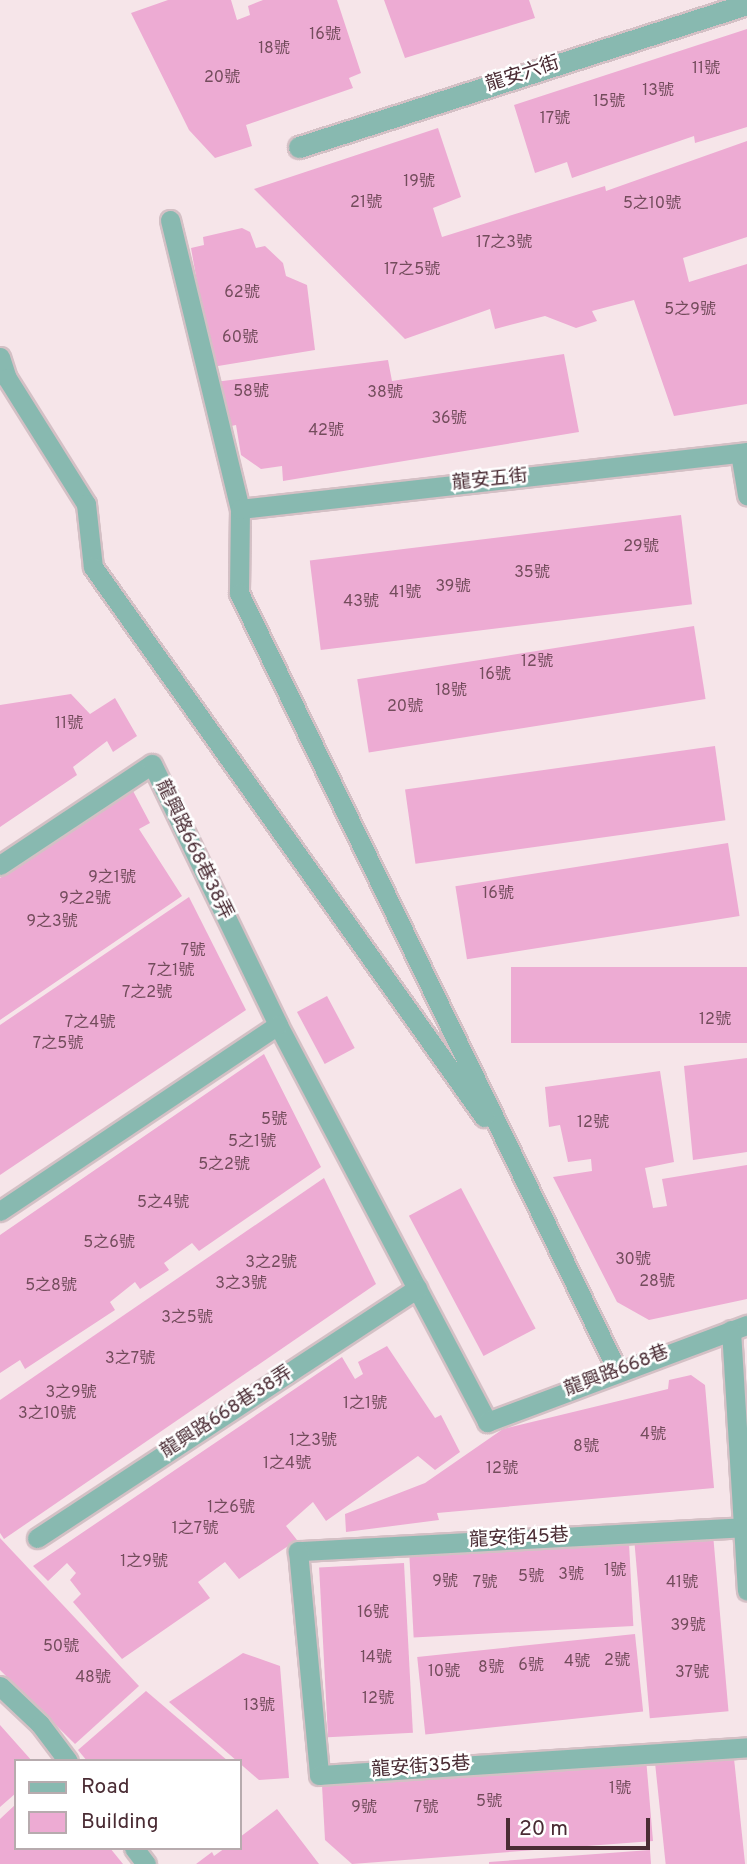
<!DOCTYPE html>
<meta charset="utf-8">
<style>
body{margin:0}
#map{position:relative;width:747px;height:1864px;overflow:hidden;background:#f6e5e9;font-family:Overpass,"Noto Sans TC",sans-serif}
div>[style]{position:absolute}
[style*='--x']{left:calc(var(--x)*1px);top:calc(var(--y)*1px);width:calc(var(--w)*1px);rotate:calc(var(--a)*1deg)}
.building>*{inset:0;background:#edabd3;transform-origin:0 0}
.roads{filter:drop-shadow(2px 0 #d4c0c5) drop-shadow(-2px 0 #d4c0c5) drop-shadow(0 2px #d4c0c5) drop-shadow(0 -2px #d4c0c5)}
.service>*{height:19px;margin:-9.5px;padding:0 9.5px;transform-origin:9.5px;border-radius:9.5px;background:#88b9b0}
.minor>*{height:21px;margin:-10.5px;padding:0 10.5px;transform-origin:10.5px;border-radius:10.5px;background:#88b9b0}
span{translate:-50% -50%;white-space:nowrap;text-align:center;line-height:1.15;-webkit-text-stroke:5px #fff;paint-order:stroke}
.number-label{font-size:16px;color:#734c5c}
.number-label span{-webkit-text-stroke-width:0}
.street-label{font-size:19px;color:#4a2c34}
.legend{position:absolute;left:14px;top:1759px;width:228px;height:91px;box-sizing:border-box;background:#fff;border:2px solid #b7abae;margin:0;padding:9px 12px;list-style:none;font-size:21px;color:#4a2c34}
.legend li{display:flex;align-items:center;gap:14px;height:35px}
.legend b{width:35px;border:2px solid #b7abae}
.scale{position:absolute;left:506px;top:1818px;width:144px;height:32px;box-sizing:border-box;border:4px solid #4a2c34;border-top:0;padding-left:9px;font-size:21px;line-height:24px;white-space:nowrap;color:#4a2c34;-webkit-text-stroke:5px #fff;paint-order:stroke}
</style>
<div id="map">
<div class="building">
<i style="clip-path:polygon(168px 0,231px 0,237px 20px,250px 15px,248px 6px,263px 0,337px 0,361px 73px,349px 78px,353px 88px,246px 125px,252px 146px,215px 158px,189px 130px,131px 13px)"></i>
<i style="clip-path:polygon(384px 0,529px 0,535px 18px,405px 58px)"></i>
<i style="clip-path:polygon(747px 29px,747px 127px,695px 143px,694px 136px,572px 178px,567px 162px,535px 173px,514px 105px)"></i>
<i style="clip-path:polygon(438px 128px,461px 197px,433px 208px,442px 237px,605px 186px,606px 191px,747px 141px,747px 237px,683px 258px,689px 282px,747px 264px,747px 404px,674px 416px,634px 300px,592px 311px,597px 321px,576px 328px,545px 316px,495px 329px,490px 309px,405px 339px,254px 189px)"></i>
<i style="clip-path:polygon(242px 228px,250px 232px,256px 248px,265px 246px,283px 263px,286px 276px,307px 285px,315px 350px,212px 367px,191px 248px,204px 245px,203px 237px)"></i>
<i style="clip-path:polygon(564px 354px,579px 432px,283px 481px,282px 466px,261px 469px,241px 455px,236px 425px,222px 428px,215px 382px,388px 360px,392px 381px)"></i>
<i style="left:681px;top:515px;width:90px;height:374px;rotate:83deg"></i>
<i style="left:694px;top:626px;width:74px;height:341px;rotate:81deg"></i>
<i style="clip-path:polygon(71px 694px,90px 714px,115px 698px,137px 736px,113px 752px,107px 741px,73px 767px,77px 775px,0 827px,0 705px)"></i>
<i style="left:715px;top:746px;width:75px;height:313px;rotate:82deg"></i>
<i style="clip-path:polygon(132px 789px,150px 823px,139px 829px,182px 896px,0 1020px,0 878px)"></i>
<i style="left:728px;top:843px;width:74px;height:276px;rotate:81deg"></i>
<i style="clip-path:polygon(189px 897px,246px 1010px,0 1175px,0 1025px)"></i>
<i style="left:747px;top:967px;width:76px;height:236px;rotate:90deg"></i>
<i style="left:327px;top:996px;width:59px;height:34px;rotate:62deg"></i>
<i style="clip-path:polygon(264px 1054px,321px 1167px,199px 1251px,192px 1243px,164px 1263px,169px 1270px,140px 1289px,135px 1282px,110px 1302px,115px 1310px,25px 1369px,20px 1360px,0 1373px,0 1235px)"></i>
<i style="clip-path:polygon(747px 1058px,747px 1152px,693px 1160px,684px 1066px)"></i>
<i style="clip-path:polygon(660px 1071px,674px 1162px,645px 1168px,653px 1208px,667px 1206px,662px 1179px,747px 1165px,747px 1299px,649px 1320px,617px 1302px,553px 1177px,592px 1171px,591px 1159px,568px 1162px,560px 1125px,549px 1127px,545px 1087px)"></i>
<i style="clip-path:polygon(324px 1178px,376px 1284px,4px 1539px,0 1533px,0 1400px)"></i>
<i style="left:461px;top:1188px;width:159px;height:59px;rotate:62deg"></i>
<i style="clip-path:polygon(387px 1346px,435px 1418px,441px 1415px,460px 1452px,435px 1470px,418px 1456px,326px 1521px,313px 1502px,286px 1526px,297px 1540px,239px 1579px,225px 1562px,198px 1582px,210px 1598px,122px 1659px,73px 1602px,81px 1594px,70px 1580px,76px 1573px,67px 1563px,48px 1581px,33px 1566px,342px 1357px,355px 1379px,363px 1374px,358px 1362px)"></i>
<i style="clip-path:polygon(691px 1375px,705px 1385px,714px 1488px,437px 1513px,439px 1520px,346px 1532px,345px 1514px,425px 1483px,503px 1429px,668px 1389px,669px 1380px)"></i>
<i style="left:713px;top:1534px;width:178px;height:79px;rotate:85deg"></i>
<i style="clip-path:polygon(0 1538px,139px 1686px,75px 1744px,0 1670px)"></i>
<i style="left:629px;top:1543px;width:83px;height:220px;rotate:87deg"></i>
<i style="left:404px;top:1563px;width:170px;height:85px;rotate:87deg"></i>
<i style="left:635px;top:1634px;width:78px;height:219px;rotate:84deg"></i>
<i style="clip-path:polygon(243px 1653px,280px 1666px,289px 1778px,259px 1780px,169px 1702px)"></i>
<i style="clip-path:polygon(146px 1691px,228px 1761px,87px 1761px,78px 1750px)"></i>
<i style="clip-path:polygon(0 1725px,32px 1761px,16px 1761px,16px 1793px,0 1807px)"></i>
<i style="left:733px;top:1749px;width:116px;height:79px;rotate:84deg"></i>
<i style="clip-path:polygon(646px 1758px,653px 1841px,352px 1864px,325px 1840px,322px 1785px)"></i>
<i style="clip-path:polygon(16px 1804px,16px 1848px,110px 1848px,123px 1864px,0 1864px,0 1819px)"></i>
<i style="clip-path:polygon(277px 1809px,319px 1864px,196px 1864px,212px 1852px,214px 1856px,225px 1848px,240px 1848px,240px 1837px)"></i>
<i style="clip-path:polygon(650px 1850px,651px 1864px,489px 1864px,489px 1862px)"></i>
</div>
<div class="roads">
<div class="service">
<i style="--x:170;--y:220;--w:297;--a:76.4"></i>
<i style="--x:240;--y:509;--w:84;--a:90.7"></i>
<i style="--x:239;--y:593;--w:864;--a:64.06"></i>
<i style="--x:0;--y:357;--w:22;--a:72"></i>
<i style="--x:7;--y:378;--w:149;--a:57.9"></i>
<i style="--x:86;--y:504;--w:63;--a:83.7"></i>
<i style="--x:93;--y:567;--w:675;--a:54.59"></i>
<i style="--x:740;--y:453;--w:43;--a:80.5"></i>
<i style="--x:240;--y:509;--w:510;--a:-6.41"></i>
<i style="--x:0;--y:865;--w:182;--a:-33.6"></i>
<i style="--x:152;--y:764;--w:290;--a:64.2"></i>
<i style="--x:278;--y:1025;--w:449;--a:62.2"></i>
<i style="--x:487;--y:1422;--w:278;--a:-20.5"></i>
<i style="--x:0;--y:1211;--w:334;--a:-33.8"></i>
<i style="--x:731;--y:1330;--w:261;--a:86.5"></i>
<i style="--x:747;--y:1527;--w:450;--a:176.9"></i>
<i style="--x:298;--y:1551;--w:225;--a:84.6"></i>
<i style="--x:319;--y:1775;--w:429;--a:-3.7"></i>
<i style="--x:37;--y:1538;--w:455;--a:-33.3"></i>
<i style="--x:0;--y:1686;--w:55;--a:43.5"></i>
<i style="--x:40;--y:1724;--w:46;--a:52.9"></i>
<i style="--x:134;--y:1848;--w:20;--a:53"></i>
</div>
<div class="minor">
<i style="--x:299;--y:147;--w:470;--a:-17.7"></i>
</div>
</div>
<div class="number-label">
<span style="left:325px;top:35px">16號</span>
<span style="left:274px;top:49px">18號</span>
<span style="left:706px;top:69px">11號</span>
<span style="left:222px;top:78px">20號</span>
<span style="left:658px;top:91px">13號</span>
<span style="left:609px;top:102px">15號</span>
<span style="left:555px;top:119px">17號</span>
<span style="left:419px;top:182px">19號</span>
<span style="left:366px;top:203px">21號</span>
<span style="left:652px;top:204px">5之10號</span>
<span style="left:504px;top:243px">17之3號</span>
<span style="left:412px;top:270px">17之5號</span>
<span style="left:242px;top:293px">62號</span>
<span style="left:690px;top:310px">5之9號</span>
<span style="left:240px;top:338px">60號</span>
<span style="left:251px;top:392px">58號</span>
<span style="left:385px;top:393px">38號</span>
<span style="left:449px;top:419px">36號</span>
<span style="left:326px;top:431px">42號</span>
<span style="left:641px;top:547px">29號</span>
<span style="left:532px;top:573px">35號</span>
<span style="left:453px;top:587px">39號</span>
<span style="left:405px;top:593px">41號</span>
<span style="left:361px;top:602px">43號</span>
<span style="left:537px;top:662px">12號</span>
<span style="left:495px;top:675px">16號</span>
<span style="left:451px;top:691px">18號</span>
<span style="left:405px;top:707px">20號</span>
<span style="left:69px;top:724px">11號</span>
<span style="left:112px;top:878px">9之1號</span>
<span style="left:498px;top:894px">16號</span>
<span style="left:85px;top:899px">9之2號</span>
<span style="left:52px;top:922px">9之3號</span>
<span style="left:193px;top:951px">7號</span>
<span style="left:171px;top:971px">7之1號</span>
<span style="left:147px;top:993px">7之2號</span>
<span style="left:715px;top:1020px">12號</span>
<span style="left:90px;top:1023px">7之4號</span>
<span style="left:58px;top:1044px">7之5號</span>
<span style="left:274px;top:1120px">5號</span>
<span style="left:593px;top:1123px">12號</span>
<span style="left:252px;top:1142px">5之1號</span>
<span style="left:224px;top:1165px">5之2號</span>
<span style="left:163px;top:1203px">5之4號</span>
<span style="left:109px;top:1243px">5之6號</span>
<span style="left:633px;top:1260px">30號</span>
<span style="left:271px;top:1263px">3之2號</span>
<span style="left:657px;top:1282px">28號</span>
<span style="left:241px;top:1284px">3之3號</span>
<span style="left:51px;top:1286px">5之8號</span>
<span style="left:187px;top:1318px">3之5號</span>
<span style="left:130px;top:1359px">3之7號</span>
<span style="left:71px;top:1393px">3之9號</span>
<span style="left:365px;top:1404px">1之1號</span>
<span style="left:47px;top:1414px">3之10號</span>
<span style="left:653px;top:1435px">4號</span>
<span style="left:313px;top:1441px">1之3號</span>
<span style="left:586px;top:1447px">8號</span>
<span style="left:287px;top:1464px">1之4號</span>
<span style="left:502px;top:1469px">12號</span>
<span style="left:231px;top:1508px">1之6號</span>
<span style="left:195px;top:1529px">1之7號</span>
<span style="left:144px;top:1562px">1之9號</span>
<span style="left:615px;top:1571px">1號</span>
<span style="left:571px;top:1575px">3號</span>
<span style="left:531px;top:1577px">5號</span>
<span style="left:445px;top:1582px">9號</span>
<span style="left:485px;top:1583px">7號</span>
<span style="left:682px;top:1583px">41號</span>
<span style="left:373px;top:1613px">16號</span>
<span style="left:688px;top:1626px">39號</span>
<span style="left:61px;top:1647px">50號</span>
<span style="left:376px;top:1658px">14號</span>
<span style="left:617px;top:1661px">2號</span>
<span style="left:577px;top:1662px">4號</span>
<span style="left:531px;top:1666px">6號</span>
<span style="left:491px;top:1668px">8號</span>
<span style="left:444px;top:1672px">10號</span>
<span style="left:692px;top:1673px">37號</span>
<span style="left:93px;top:1678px">48號</span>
<span style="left:378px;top:1699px">12號</span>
<span style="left:259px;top:1706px">13號</span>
<span style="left:620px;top:1789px">1號</span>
<span style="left:489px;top:1802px">5號</span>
<span style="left:364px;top:1808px">9號</span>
<span style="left:426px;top:1808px">7號</span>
</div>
<div class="street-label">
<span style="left:523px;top:75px;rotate:-18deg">龍安六街</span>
<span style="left:490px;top:481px;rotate:-6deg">龍安五街</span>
<span style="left:193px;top:850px;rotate:64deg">龍興路668巷38弄</span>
<span style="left:617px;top:1372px;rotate:-21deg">龍興路668巷</span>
<span style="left:227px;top:1413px;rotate:-33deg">龍興路668巷38弄</span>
<span style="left:519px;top:1539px;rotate:-3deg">龍安街45巷</span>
<span style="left:421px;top:1768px;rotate:-4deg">龍安街35巷</span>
</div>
<ul class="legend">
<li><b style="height:9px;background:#88b9b0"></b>Road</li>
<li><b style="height:19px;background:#edabd3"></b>Building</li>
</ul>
<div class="scale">20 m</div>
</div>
